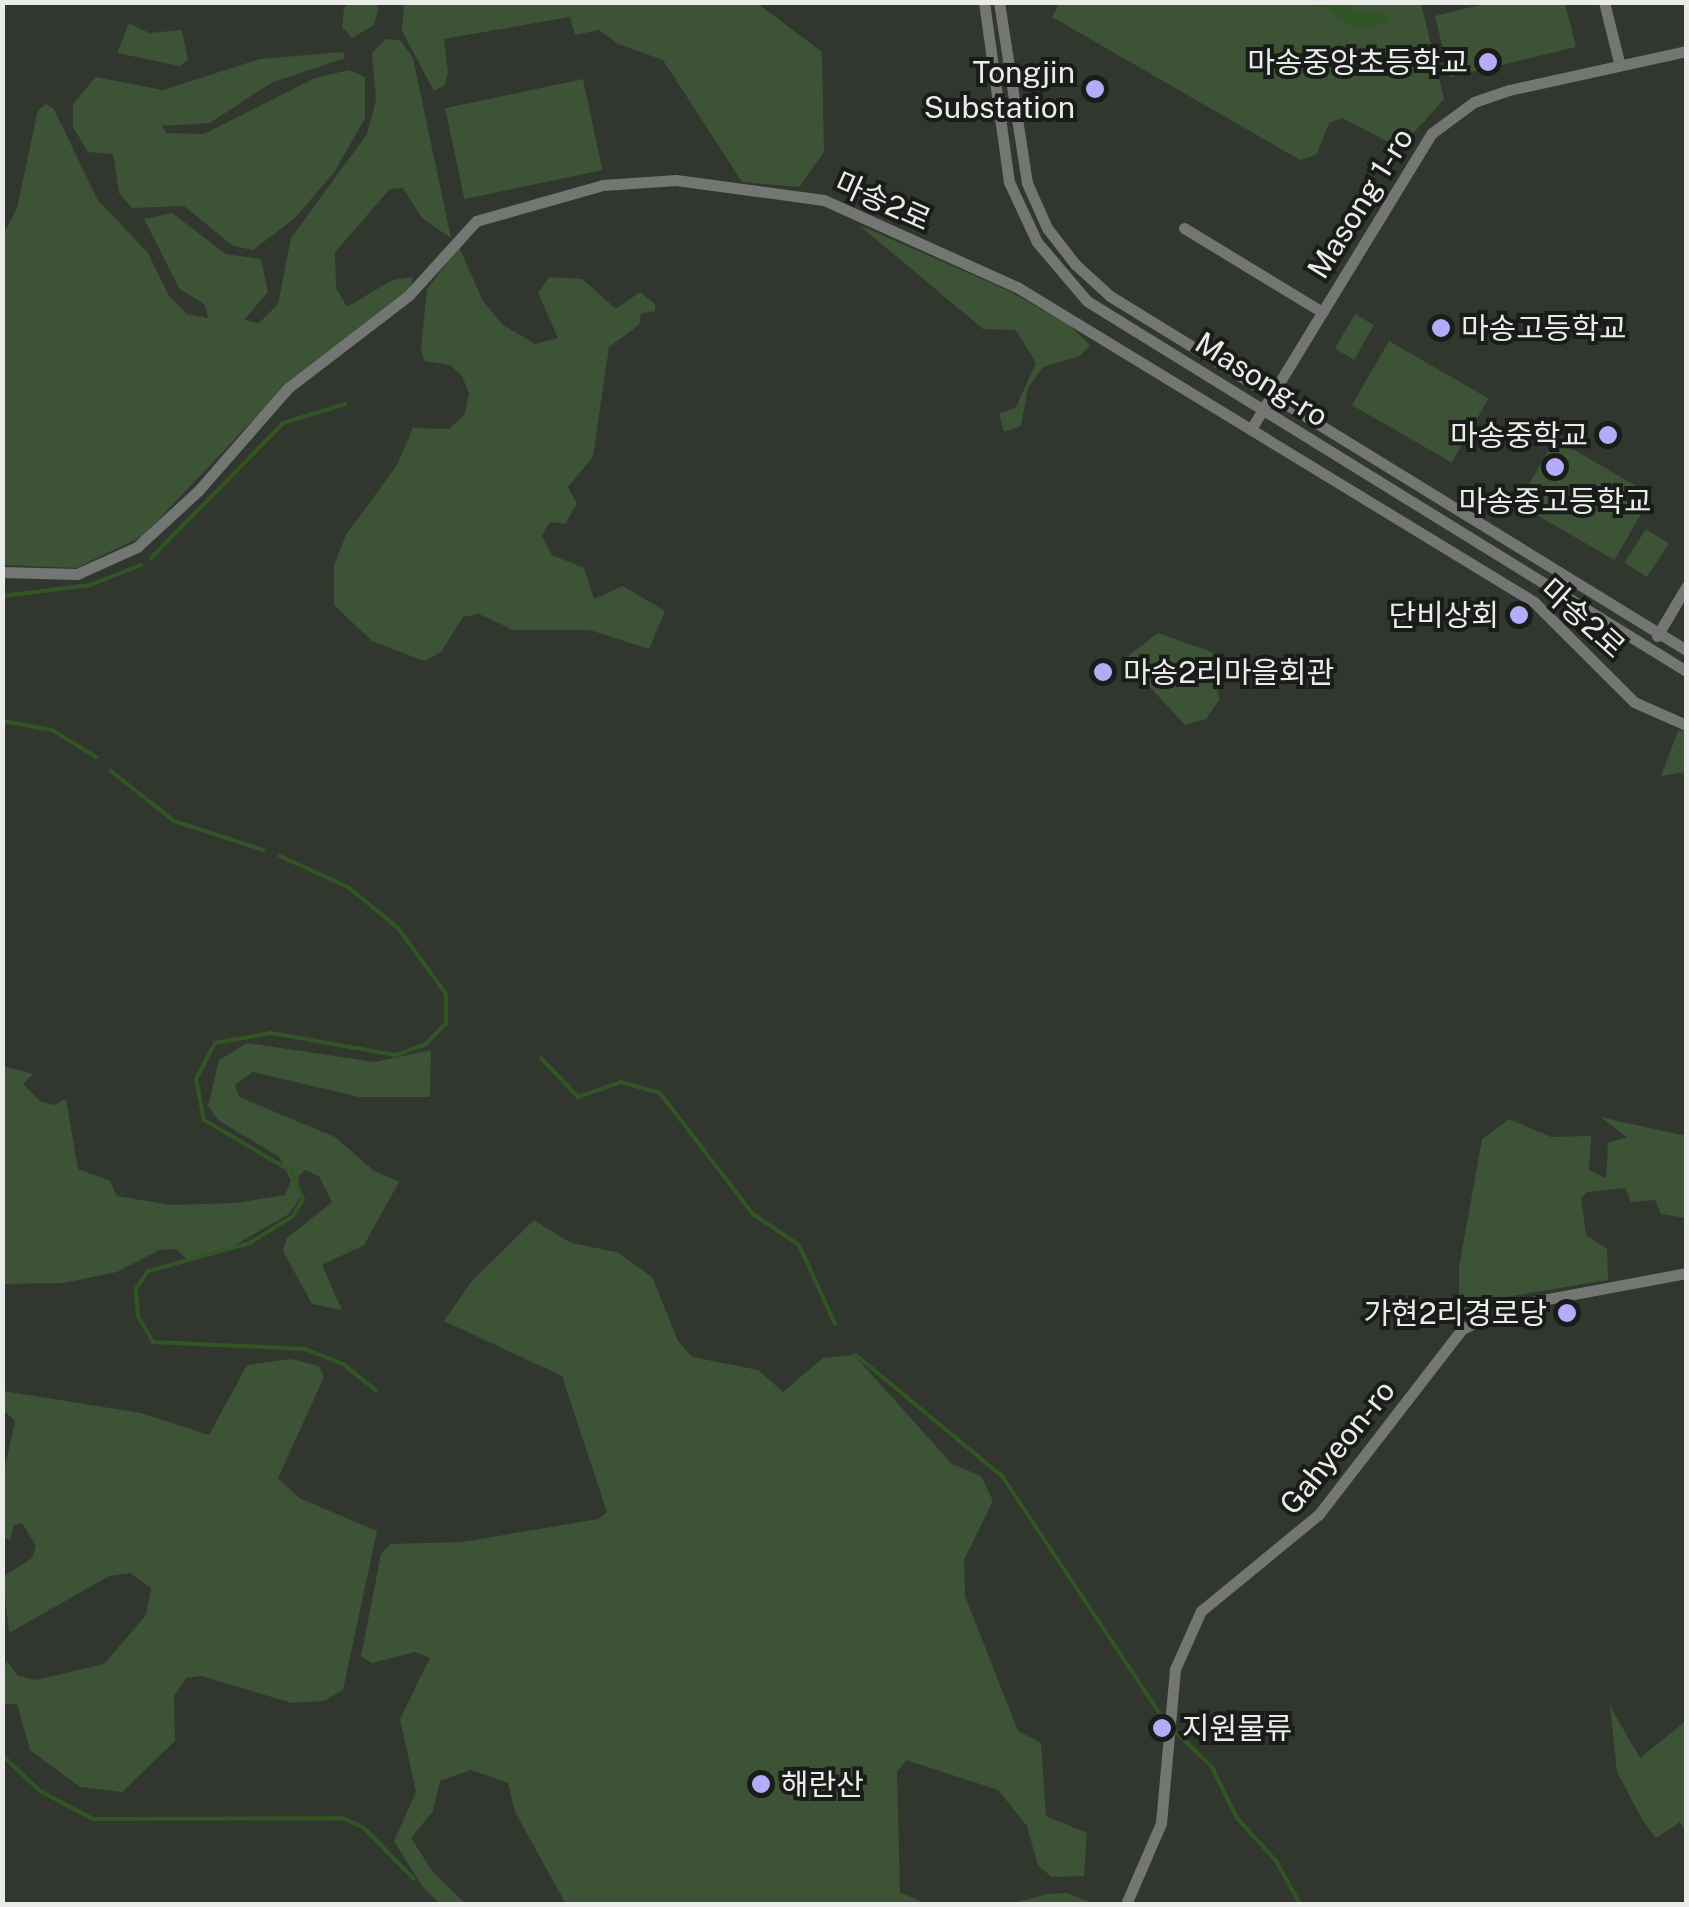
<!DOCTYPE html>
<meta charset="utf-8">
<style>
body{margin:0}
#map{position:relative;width:1689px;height:1907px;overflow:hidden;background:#31362f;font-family:"Public Sans","Noto Sans KR",sans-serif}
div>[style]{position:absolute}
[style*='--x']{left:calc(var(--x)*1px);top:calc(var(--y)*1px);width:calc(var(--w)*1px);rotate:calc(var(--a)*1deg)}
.green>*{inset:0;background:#3d5335;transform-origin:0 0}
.water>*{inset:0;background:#325526}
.stream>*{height:4px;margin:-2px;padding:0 2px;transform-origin:2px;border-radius:2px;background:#325526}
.minor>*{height:11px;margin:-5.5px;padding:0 5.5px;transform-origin:5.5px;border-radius:5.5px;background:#737673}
.dots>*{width:28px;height:28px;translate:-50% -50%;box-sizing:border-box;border:5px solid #1a1c19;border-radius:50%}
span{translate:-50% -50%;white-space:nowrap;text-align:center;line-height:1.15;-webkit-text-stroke:8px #1a1c19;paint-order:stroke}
.poi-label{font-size:30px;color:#e9ece8}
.right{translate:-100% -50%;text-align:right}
.left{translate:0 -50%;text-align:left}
.street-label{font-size:30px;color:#e9ece8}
.frame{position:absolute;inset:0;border:5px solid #e9ece8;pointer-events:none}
</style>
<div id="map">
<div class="green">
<i style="clip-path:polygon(352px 2px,377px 3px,378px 10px,374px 25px,352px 38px,342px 27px,344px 8px)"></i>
<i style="clip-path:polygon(404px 2px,757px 3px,822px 52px,824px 152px,799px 187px,742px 182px,663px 60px,618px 44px,599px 30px,575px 35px,570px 17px,444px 39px,448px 72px,445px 85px,434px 91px,402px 31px)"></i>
<i style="clip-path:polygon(1060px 2px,1421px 3px,1444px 99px,1400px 148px,1342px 118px,1329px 123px,1316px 155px,1300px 160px,1052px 17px)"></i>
<i style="clip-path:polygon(1492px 2px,1565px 3px,1576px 47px,1450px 77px,1435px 16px)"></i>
<i style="clip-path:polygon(129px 23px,149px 33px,182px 30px,188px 60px,180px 66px,117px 53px)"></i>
<i style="clip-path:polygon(386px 39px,400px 40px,413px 58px,451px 238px,422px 218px,403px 188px,390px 189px,335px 252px,336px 288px,347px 307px,392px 280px,413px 277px,410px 289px,289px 382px,143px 536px,76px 568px,3px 565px,3px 235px,17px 208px,38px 110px,46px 104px,54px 109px,97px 199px,148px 253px,169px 296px,187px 314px,208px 318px,205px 305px,179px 288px,144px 219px,172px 213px,226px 254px,261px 259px,268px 292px,244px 320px,259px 323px,278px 304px,291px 238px,367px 134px,376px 100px,372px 53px)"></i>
<i style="clip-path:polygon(343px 52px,345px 58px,271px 83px,210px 123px,162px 126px,166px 133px,204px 134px,315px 78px,349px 70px,365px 77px,365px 118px,335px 171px,295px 218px,253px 250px,233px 246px,184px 206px,132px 208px,119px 193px,113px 154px,88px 152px,73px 127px,73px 104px,96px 77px,163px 90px,260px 59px)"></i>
<i style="left:583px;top:79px;width:93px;height:141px;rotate:78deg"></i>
<i style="clip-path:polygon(859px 225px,1007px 290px,1069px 325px,1090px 345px,1080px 356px,1043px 367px,1028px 388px,1021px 426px,1004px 432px,999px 414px,1016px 407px,1036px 363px,1016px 330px,983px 329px)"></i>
<i style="clip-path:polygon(459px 247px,483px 301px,502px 324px,535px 344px,558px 338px,538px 293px,549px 277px,582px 279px,616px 309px,640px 292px,655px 304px,655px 311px,641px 314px,639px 325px,609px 347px,593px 457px,568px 487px,577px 504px,565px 524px,550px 522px,542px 536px,552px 555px,584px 568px,594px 599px,623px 586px,665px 611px,649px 649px,590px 630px,513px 630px,479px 614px,463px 617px,441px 652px,424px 661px,372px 641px,334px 605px,334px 565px,346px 535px,397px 465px,413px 428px,449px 429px,465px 414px,469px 393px,462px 376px,450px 365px,424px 361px,421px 348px,427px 289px)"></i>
<i style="left:1355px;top:314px;width:22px;height:40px;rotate:30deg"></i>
<i style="left:1389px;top:341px;width:115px;height:74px;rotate:30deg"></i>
<i style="left:1555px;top:439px;width:112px;height:75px;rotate:30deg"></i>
<i style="left:1646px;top:529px;width:27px;height:40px;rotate:33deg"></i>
<i style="clip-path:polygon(1158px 633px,1234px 660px,1214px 679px,1220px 699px,1206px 719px,1185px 725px,1124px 659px)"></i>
<i style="clip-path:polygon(1686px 730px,1686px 772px,1661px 776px,1678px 731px)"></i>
<i style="clip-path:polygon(247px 1043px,375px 1062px,431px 1050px,430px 1097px,359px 1097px,253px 1072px,235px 1085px,239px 1097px,335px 1137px,374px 1171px,399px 1182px,364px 1245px,322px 1265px,342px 1310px,312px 1304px,283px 1251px,287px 1238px,332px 1202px,319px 1176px,305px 1170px,298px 1177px,300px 1198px,289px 1214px,233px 1246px,187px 1259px,176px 1249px,159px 1250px,117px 1272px,63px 1283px,3px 1284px,3px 1066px,33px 1074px,23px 1084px,40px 1101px,54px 1105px,66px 1099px,78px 1169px,110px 1181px,117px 1196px,171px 1205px,235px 1203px,285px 1195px,291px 1181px,279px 1157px,218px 1120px,208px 1106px,219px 1060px)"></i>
<i style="clip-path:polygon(1600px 1117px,1686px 1136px,1686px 1218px,1661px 1214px,1655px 1200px,1631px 1202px,1625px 1188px,1587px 1192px,1581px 1199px,1586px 1235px,1607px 1249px,1608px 1280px,1495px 1299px,1459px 1318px,1459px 1267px,1482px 1139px,1509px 1119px,1551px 1137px,1591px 1136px,1589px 1170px,1606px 1178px,1608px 1143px,1627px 1137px)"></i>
<i style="clip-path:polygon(534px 1220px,571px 1243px,617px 1252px,652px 1277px,678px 1341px,692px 1357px,758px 1370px,783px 1392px,823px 1358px,854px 1355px,952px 1464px,981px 1476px,993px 1501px,964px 1560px,965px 1596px,1018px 1731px,1041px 1743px,1046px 1816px,1087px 1833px,1084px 1876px,1052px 1877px,1038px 1866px,1027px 1826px,998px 1790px,906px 1760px,897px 1772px,900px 1892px,926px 1904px,566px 1904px,515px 1812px,508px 1783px,471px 1770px,440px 1781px,433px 1811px,411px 1838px,432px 1871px,466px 1904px,440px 1904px,422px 1886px,394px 1841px,416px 1792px,400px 1719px,430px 1658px,415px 1652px,372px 1663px,361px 1656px,381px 1554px,390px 1544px,462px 1542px,598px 1519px,607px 1512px,562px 1376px,444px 1321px,471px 1282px)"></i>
<i style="clip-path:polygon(291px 1359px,319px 1366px,324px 1377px,278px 1478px,299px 1498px,377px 1531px,343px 1690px,324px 1701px,292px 1703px,201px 1676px,186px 1678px,174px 1696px,175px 1741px,122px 1792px,80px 1787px,30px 1750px,17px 1704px,3px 1704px,4px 1668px,7px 1661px,18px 1676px,36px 1680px,104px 1664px,146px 1615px,151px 1588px,130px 1573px,109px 1576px,9px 1633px,3px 1577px,32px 1558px,36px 1546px,22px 1523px,14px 1525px,10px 1540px,3px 1537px,3px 1476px,15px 1421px,3px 1410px,3px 1391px,141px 1413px,209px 1435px,247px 1365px)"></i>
<i style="clip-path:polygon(1610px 1706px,1640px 1758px,1686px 1721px,1686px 1833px,1680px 1822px,1656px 1838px,1643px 1821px,1617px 1772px)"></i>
<i style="clip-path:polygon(1067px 1893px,1095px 1904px,1009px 1904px,1048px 1894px)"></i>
</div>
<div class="water">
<i style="clip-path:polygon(1345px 3px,1361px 13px,1383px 13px,1390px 19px,1369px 29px,1351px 27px,1329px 11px)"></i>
</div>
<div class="stream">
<i style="--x:1314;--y:2;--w:21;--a:23"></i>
<i style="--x:151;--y:558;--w:189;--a:-45.6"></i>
<i style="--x:283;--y:423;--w:65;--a:-17"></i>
<i style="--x:2;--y:596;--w:89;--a:-7.1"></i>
<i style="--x:90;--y:585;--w:55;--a:-21.4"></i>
<i style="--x:2;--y:721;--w:51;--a:10.2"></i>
<i style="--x:52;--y:730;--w:52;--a:31.5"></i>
<i style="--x:111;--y:771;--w:80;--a:38.4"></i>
<i style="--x:174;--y:821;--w:94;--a:18"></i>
<i style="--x:280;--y:856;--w:75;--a:24.5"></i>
<i style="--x:348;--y:887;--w:65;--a:39.4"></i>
<i style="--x:398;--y:928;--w:82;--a:54"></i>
<i style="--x:446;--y:994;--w:29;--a:90"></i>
<i style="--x:446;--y:1023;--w:29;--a:134"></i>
<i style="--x:426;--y:1044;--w:33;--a:160"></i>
<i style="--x:395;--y:1055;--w:126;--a:-169.9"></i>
<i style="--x:271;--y:1033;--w:57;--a:169.9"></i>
<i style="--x:215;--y:1043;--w:41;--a:117.8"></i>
<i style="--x:196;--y:1079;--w:42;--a:79"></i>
<i style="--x:204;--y:1120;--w:101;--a:30.4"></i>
<i style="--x:291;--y:1171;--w:30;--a:67"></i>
<i style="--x:303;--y:1199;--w:20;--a:120"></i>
<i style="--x:293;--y:1216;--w:51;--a:147.9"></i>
<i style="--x:250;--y:1243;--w:106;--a:164.6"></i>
<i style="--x:148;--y:1271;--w:22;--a:124"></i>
<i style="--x:136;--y:1289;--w:27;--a:86"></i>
<i style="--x:138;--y:1316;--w:30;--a:60"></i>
<i style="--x:153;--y:1342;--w:152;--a:2.6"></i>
<i style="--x:305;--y:1349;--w:41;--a:21.5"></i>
<i style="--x:343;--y:1364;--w:43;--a:38.5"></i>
<i style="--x:541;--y:1058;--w:54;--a:46.5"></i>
<i style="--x:578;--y:1097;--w:46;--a:-19.2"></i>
<i style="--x:621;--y:1082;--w:41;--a:15.8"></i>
<i style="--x:660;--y:1093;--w:153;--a:52.5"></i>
<i style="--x:753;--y:1214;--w:55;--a:34"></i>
<i style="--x:799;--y:1245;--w:87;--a:65.5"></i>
<i style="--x:856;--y:1355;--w:190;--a:39.7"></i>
<i style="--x:1002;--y:1476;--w:291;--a:56.4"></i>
<i style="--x:1176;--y:1732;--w:50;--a:44.2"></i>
<i style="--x:1212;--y:1767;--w:57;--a:63.9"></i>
<i style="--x:1237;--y:1818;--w:58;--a:47.8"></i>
<i style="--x:1276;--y:1861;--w:49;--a:60.8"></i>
<i style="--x:2;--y:1755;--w:52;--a:43.5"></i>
<i style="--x:40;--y:1791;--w:60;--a:27.8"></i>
<i style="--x:93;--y:1819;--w:250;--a:-0.2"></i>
<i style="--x:343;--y:1818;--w:23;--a:25"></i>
<i style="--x:364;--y:1828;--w:71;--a:45.6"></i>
</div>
<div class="minor">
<i style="--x:984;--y:2;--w:182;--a:82.1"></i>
<i style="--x:1009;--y:182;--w:66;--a:65"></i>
<i style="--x:1037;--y:242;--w:77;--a:49.7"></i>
<i style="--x:1087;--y:301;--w:704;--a:31.7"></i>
<i style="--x:999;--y:2;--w:183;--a:81.2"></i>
<i style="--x:1027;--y:183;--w:49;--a:66"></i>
<i style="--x:1047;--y:228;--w:46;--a:52.1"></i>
<i style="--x:1075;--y:264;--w:47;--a:42.4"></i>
<i style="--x:1110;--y:296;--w:676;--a:31.57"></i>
<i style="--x:1604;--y:2;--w:62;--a:76"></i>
<i style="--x:1184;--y:228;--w:162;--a:31.3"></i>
<i style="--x:1251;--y:429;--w:347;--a:-58.6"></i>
<i style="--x:1432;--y:133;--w:52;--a:-36.4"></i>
<i style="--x:1474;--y:102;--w:37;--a:-19"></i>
<i style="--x:1509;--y:90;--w:181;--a:-12.4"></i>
<i style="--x:2;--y:572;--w:75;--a:1.5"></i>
<i style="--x:77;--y:574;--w:66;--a:-24.2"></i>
<i style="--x:137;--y:547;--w:83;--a:-42.6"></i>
<i style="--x:198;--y:491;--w:137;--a:-48.9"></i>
<i style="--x:288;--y:388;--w:153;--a:-37.5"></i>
<i style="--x:409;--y:295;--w:100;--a:-47.8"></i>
<i style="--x:476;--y:221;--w:132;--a:-15.8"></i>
<i style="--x:603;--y:185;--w:73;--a:-3.9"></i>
<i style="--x:676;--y:180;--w:149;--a:7.7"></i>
<i style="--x:824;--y:200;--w:212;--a:24.3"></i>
<i style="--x:1017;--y:287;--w:605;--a:31.35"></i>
<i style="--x:1534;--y:602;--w:141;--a:45"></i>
<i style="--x:1634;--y:702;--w:57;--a:23.9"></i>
<i style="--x:1657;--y:636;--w:57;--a:-59.4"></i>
<i style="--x:1126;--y:1904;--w:88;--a:-66.6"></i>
<i style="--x:1161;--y:1823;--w:155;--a:-84.8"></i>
<i style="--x:1175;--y:1669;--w:64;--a:-65.9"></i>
<i style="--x:1201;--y:1611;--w:153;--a:-39.4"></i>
<i style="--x:1319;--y:1514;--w:234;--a:-52.3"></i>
<i style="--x:1462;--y:1329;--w:53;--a:-25.6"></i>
<i style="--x:1510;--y:1306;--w:179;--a:-10.6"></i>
</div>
<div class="dots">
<i style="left:1488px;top:62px;background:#b4acf9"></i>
<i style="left:1095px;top:89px;background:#b4acf9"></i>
<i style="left:1441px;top:328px;background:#b4acf9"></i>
<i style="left:1608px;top:435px;background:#b4acf9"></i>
<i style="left:1555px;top:467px;background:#b4acf9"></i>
<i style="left:1519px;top:615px;background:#b4acf9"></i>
<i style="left:1103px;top:672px;background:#b4acf9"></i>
<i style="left:1567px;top:1313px;background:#b4acf9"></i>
<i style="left:1162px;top:1728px;background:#b4acf9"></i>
<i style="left:761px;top:1784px;background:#b4acf9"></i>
</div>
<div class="poi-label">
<span class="right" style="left:1468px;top:62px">마송중앙초등학교</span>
<span class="right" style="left:1075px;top:89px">Tongjin<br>Substation</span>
<span class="left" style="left:1461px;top:328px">마송고등학교</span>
<span class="right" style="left:1588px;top:435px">마송중학교</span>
<span style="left:1555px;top:501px">마송중고등학교</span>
<span class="right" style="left:1499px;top:615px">단비상회</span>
<span class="left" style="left:1123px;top:672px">마송2리마을회관</span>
<span class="right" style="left:1547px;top:1313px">가현2리경로당</span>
<span class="left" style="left:1182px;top:1728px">지원물류</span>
<span class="left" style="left:781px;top:1784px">해란산</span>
</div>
<div class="street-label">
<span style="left:883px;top:201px;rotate:24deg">마송2로</span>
<span style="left:1360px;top:203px;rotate:-58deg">Masong 1-ro</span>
<span style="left:1262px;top:379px;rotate:32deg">Masong-ro</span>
<span style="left:1583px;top:618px;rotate:42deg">마송2로</span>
<span style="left:1337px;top:1447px;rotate:-51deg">Gahyeon-ro</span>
</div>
<div class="frame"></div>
</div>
